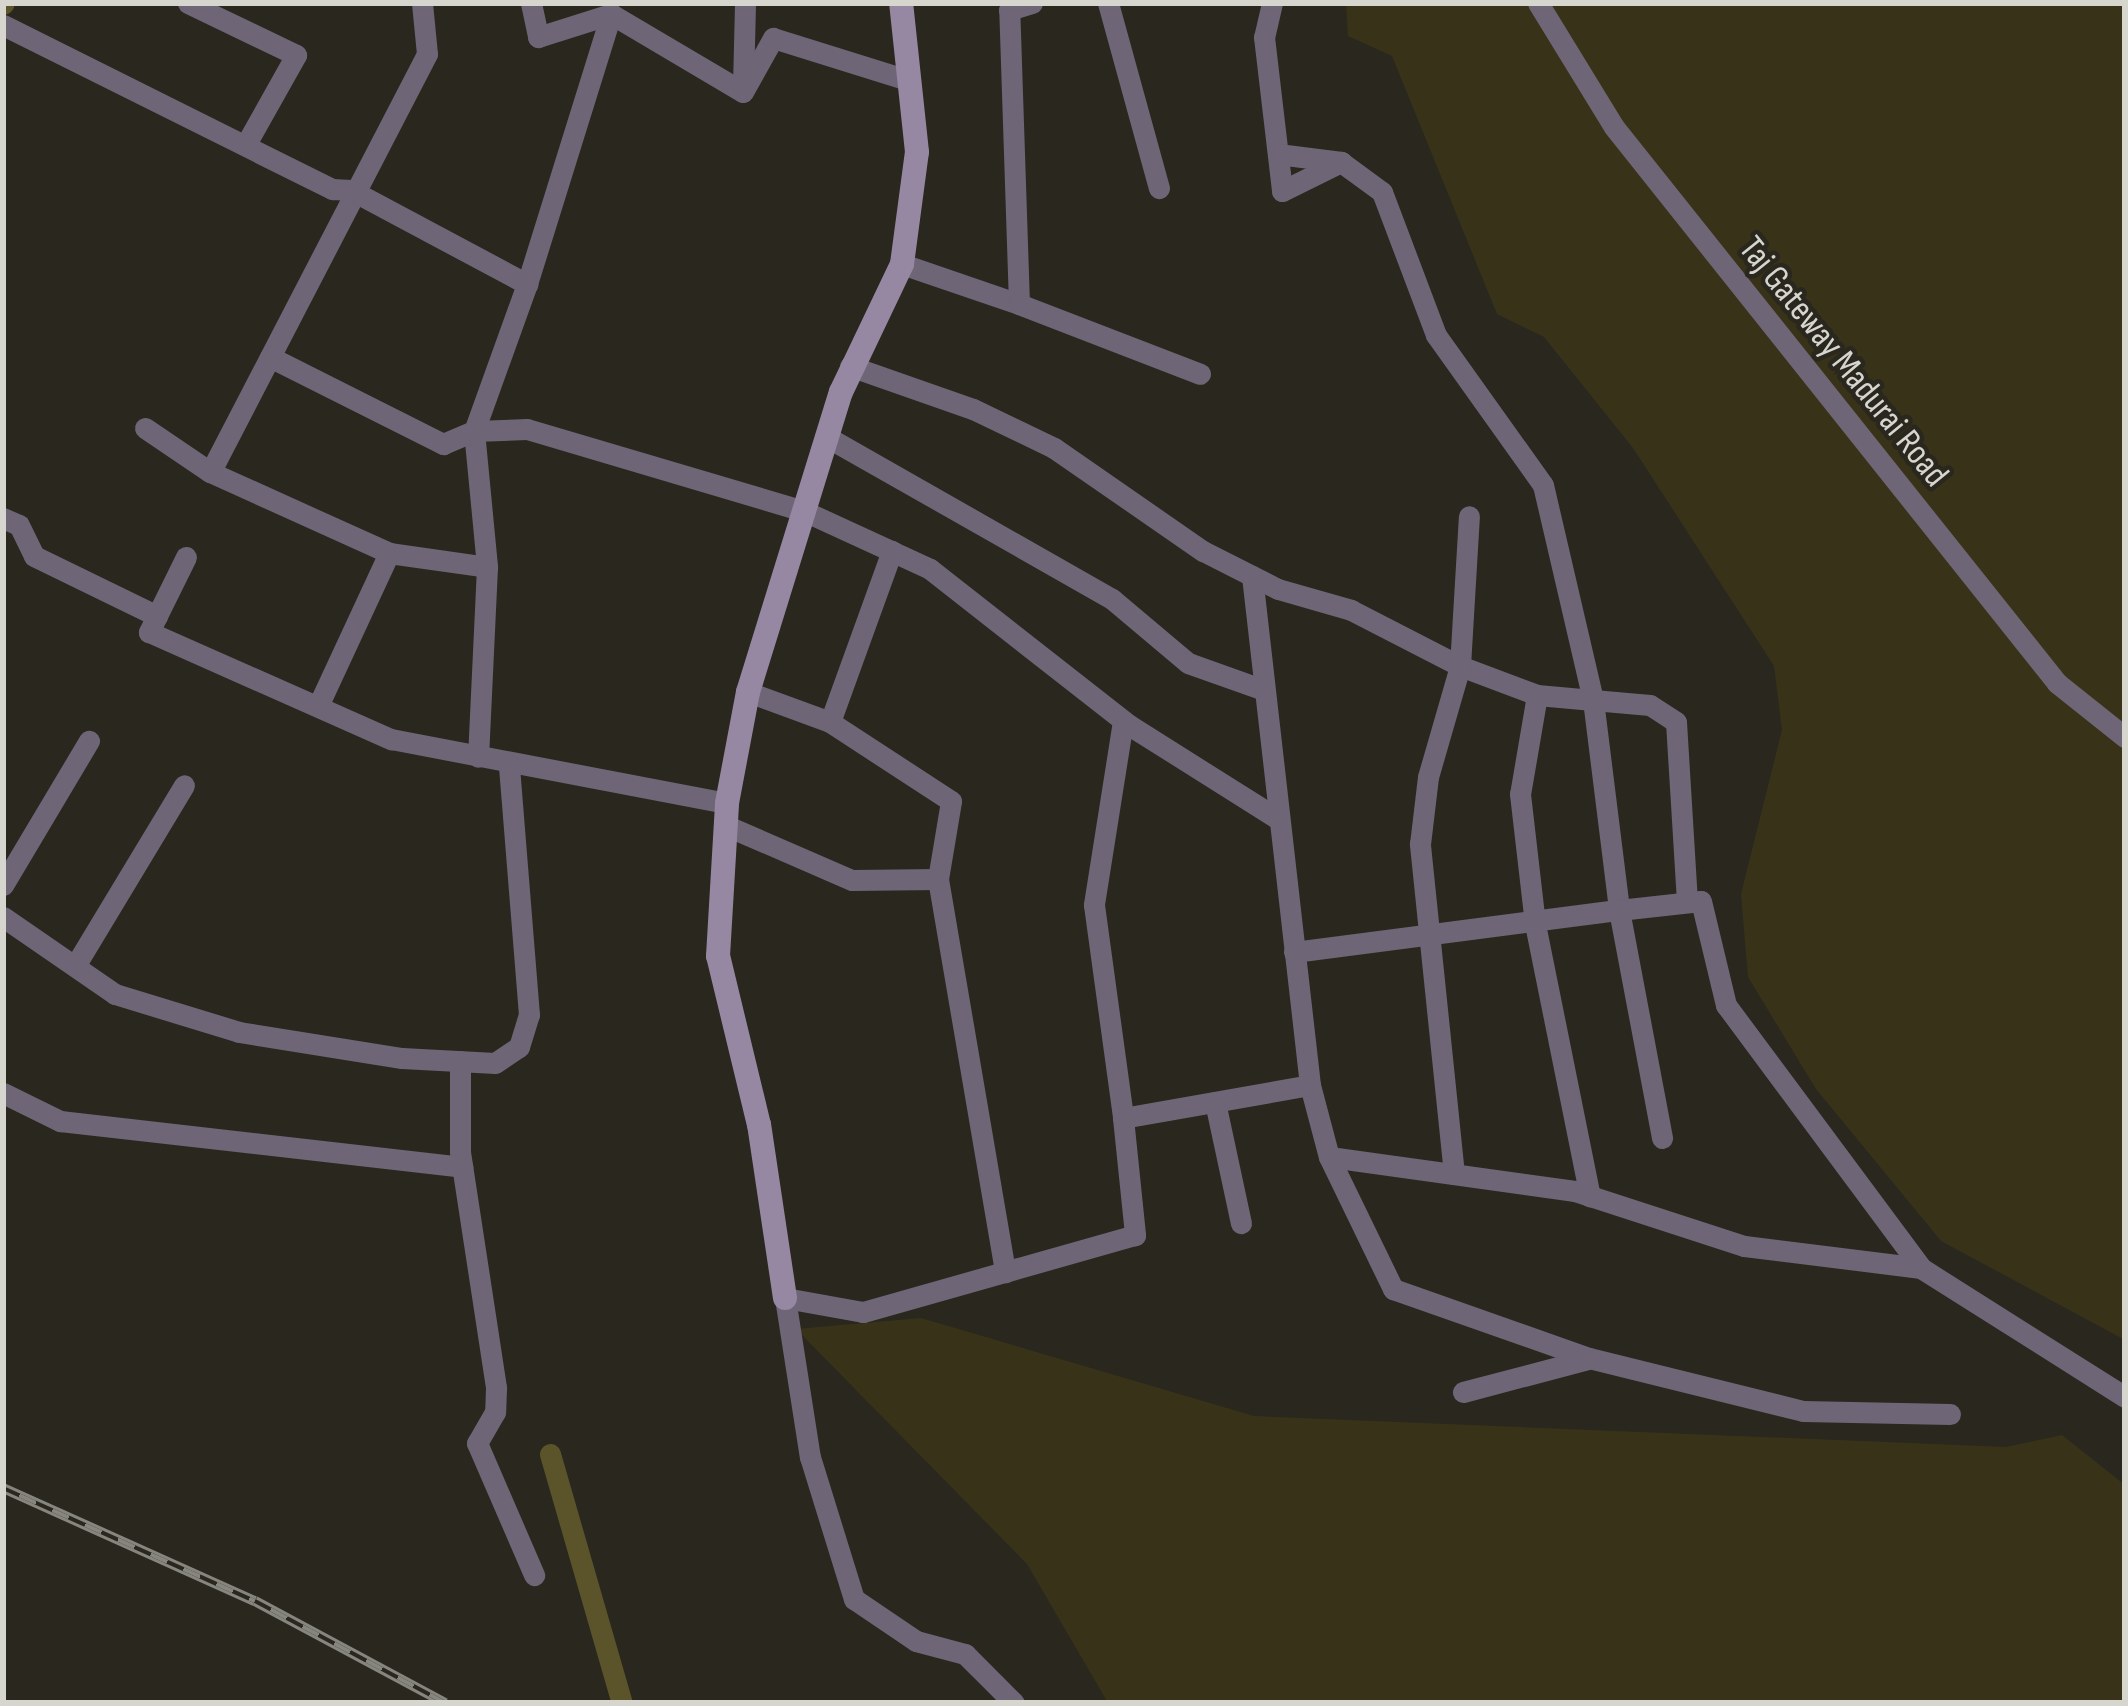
<!DOCTYPE html>
<style>
body{margin:0}
#map{position:relative;width:2128px;height:1706px;overflow:hidden;background:#29271e;font-family:"Sofia Sans Condensed",sans-serif}
div>[style]{position:absolute}
[style*='--x']{left:calc(var(--x)*1px);top:calc(var(--y)*1px);width:calc(var(--w)*1px);rotate:calc(var(--a)*1deg)}
.green>*{inset:0;background:#383318}
.canal>*{height:21px;margin:-10.5px;padding:0 10.5px;transform-origin:10.5px;border-radius:10.5px;background:#5b542a}
.street>*{height:21px;margin:-10.5px;padding:0 10.5px;transform-origin:10.5px;border-radius:10.5px;background:#6e6576}
.secondary>*{height:24px;margin:-12px;padding:0 12px;transform-origin:12px;border-radius:12px;background:#9688a2}
.rail>*{height:10px;margin-top:-5px;transform-origin:0;background:repeating-linear-gradient(90deg,#29271e 0 18px,#86857e 0 36px);box-sizing:border-box;border-block:3px solid #86857e}
span{translate:-50% -50%;white-space:nowrap;text-align:center;line-height:1.15;-webkit-text-stroke:9px #29271e;paint-order:stroke}
.street-label{font-size:36px;color:#d6d6cf}
.frame{position:absolute;inset:0;border:6px solid #d6d6cf;pointer-events:none}
</style>
<div id="map">
<div class="green">
<i style="clip-path:polygon(1346px 3px,2125px 3px,2125px 1340px,1941px 1241px,1816px 1089px,1748px 977px,1741px 894px,1782px 730px,1774px 666px,1633px 448px,1544px 337px,1497px 314px,1392px 56px,1348px 36px)"></i>
<i style="clip-path:polygon(921px 1318px,1254px 1416px,2006px 1447px,2062px 1435px,2125px 1485px,2125px 1703px,1108px 1703px,1027px 1564px,796px 1329px)"></i>
</div>
<div class="canal">
<i style="--x:3;--y:4;--w:1;--a:-45"></i>
<i style="--x:550;--y:1454;--w:259;--a:73.9"></i>
</div>
<div class="street">
<i style="--x:188;--y:3;--w:120;--a:25.7"></i>
<i style="--x:296;--y:55;--w:102;--a:119.3"></i>
<i style="--x:422;--y:3;--w:51;--a:84.4"></i>
<i style="--x:427;--y:54;--w:471;--a:117.4"></i>
<i style="--x:210;--y:472;--w:196;--a:24.3"></i>
<i style="--x:389;--y:553;--w:99;--a:8.1"></i>
<i style="--x:531;--y:3;--w:35;--a:78"></i>
<i style="--x:538;--y:37;--w:77;--a:-17.5"></i>
<i style="--x:1108;--y:3;--w:192;--a:74.6"></i>
<i style="--x:1272;--y:3;--w:35;--a:103"></i>
<i style="--x:1264;--y:37;--w:155;--a:83.3"></i>
<i style="--x:1282;--y:191;--w:66;--a:-26.2"></i>
<i style="--x:1538;--y:3;--w:145;--a:58.5"></i>
<i style="--x:1614;--y:127;--w:711;--a:51.45"></i>
<i style="--x:2057;--y:683;--w:87;--a:38.5"></i>
<i style="--x:3;--y:25;--w:368;--a:26.5"></i>
<i style="--x:332;--y:189;--w:19;--a:3"></i>
<i style="--x:351;--y:190;--w:200;--a:28.1"></i>
<i style="--x:527;--y:284;--w:156;--a:109.8"></i>
<i style="--x:474;--y:431;--w:137;--a:84.5"></i>
<i style="--x:487;--y:567;--w:190;--a:92.7"></i>
<i style="--x:743;--y:86;--w:83;--a:-88.6"></i>
<i style="--x:1278;--y:154;--w:64;--a:7.2"></i>
<i style="--x:1341;--y:162;--w:51;--a:36.2"></i>
<i style="--x:1382;--y:192;--w:153;--a:69.3"></i>
<i style="--x:1436;--y:335;--w:184;--a:54.5"></i>
<i style="--x:1543;--y:485;--w:221;--a:76.9"></i>
<i style="--x:1593;--y:700;--w:57;--a:5"></i>
<i style="--x:1650;--y:705;--w:31;--a:33"></i>
<i style="--x:1676;--y:722;--w:180;--a:86.5"></i>
<i style="--x:902;--y:264;--w:124;--a:18.9"></i>
<i style="--x:1019;--y:304;--w:294;--a:-91.9"></i>
<i style="--x:1009;--y:10;--w:24;--a:-17"></i>
<i style="--x:527;--y:284;--w:283;--a:-72.7"></i>
<i style="--x:611;--y:14;--w:153;--a:30.6"></i>
<i style="--x:743;--y:92;--w:62;--a:-60.9"></i>
<i style="--x:773;--y:38;--w:141;--a:17.3"></i>
<i style="--x:1019;--y:304;--w:194;--a:21.1"></i>
<i style="--x:270;--y:357;--w:194;--a:26.7"></i>
<i style="--x:443;--y:444;--w:34;--a:-23"></i>
<i style="--x:474;--y:431;--w:53;--a:-2.2"></i>
<i style="--x:527;--y:429;--w:289;--a:16.5"></i>
<i style="--x:804;--y:511;--w:139;--a:24.7"></i>
<i style="--x:930;--y:569;--w:253;--a:38.1"></i>
<i style="--x:1129;--y:725;--w:176;--a:32.2"></i>
<i style="--x:850;--y:366;--w:130;--a:19.3"></i>
<i style="--x:973;--y:409;--w:90;--a:25.7"></i>
<i style="--x:1054;--y:448;--w:181;--a:34.7"></i>
<i style="--x:1203;--y:551;--w:84;--a:26.9"></i>
<i style="--x:1278;--y:589;--w:76;--a:16"></i>
<i style="--x:1351;--y:610;--w:123;--a:27.2"></i>
<i style="--x:1460;--y:666;--w:82;--a:20.6"></i>
<i style="--x:1537;--y:695;--w:56;--a:5.1"></i>
<i style="--x:1593;--y:700;--w:212;--a:82.9"></i>
<i style="--x:1619;--y:910;--w:82;--a:-6.3"></i>
<i style="--x:1701;--y:901;--w:107;--a:76.5"></i>
<i style="--x:1726;--y:1005;--w:327;--a:53.4"></i>
<i style="--x:1921;--y:1268;--w:178;--a:-172.9"></i>
<i style="--x:1744;--y:1246;--w:178;--a:-162"></i>
<i style="--x:1575;--y:1191;--w:248;--a:-172.1"></i>
<i style="--x:1329;--y:1157;--w:74;--a:-104.8"></i>
<i style="--x:1310;--y:1085;--w:190;--a:170"></i>
<i style="--x:1123;--y:1118;--w:118;--a:84.1"></i>
<i style="--x:1135;--y:1235;--w:283;--a:164.2"></i>
<i style="--x:863;--y:1312;--w:79;--a:-169.8"></i>
<i style="--x:785;--y:1298;--w:161;--a:81.1"></i>
<i style="--x:810;--y:1457;--w:149;--a:72.8"></i>
<i style="--x:854;--y:1599;--w:75;--a:34.1"></i>
<i style="--x:916;--y:1641;--w:51;--a:14.9"></i>
<i style="--x:965;--y:1654;--w:69;--a:45"></i>
<i style="--x:145;--y:428;--w:78;--a:34.1"></i>
<i style="--x:827;--y:437;--w:328;--a:29.6"></i>
<i style="--x:1112;--y:599;--w:99;--a:40.1"></i>
<i style="--x:1188;--y:663;--w:81;--a:19.6"></i>
<i style="--x:3;--y:518;--w:17;--a:24"></i>
<i style="--x:19;--y:525;--w:34;--a:64"></i>
<i style="--x:34;--y:556;--w:137;--a:26"></i>
<i style="--x:186;--y:557;--w:84;--a:116.3"></i>
<i style="--x:149;--y:632;--w:265;--a:23.9"></i>
<i style="--x:391;--y:739;--w:342;--a:10.8"></i>
<i style="--x:1252;--y:576;--w:512;--a:83.5"></i>
<i style="--x:748;--y:692;--w:87;--a:20.1"></i>
<i style="--x:830;--y:722;--w:182;--a:-70.1"></i>
<i style="--x:1537;--y:695;--w:100;--a:99.7"></i>
<i style="--x:1520;--y:794;--w:131;--a:83.4"></i>
<i style="--x:1535;--y:924;--w:278;--a:78.6"></i>
<i style="--x:318;--y:706;--w:169;--a:-65.1"></i>
<i style="--x:1123;--y:721;--w:186;--a:99"></i>
<i style="--x:1094;--y:905;--w:215;--a:82.2"></i>
<i style="--x:727;--y:826;--w:136;--a:23.4"></i>
<i style="--x:852;--y:880;--w:86;--a:-0.7"></i>
<i style="--x:938;--y:879;--w:79;--a:-80.5"></i>
<i style="--x:951;--y:801;--w:145;--a:-146.9"></i>
<i style="--x:938;--y:879;--w:399;--a:80.3"></i>
<i style="--x:3;--y:885;--w:168;--a:-59.2"></i>
<i style="--x:3;--y:917;--w:136;--a:34.5"></i>
<i style="--x:115;--y:994;--w:130;--a:17"></i>
<i style="--x:239;--y:1032;--w:165;--a:9.1"></i>
<i style="--x:402;--y:1058;--w:93;--a:3.1"></i>
<i style="--x:495;--y:1063;--w:29;--a:-34"></i>
<i style="--x:519;--y:1047;--w:34;--a:-73"></i>
<i style="--x:529;--y:1015;--w:252;--a:-94.6"></i>
<i style="--x:1294;--y:952;--w:328;--a:-7.4"></i>
<i style="--x:1619;--y:910;--w:232;--a:79.3"></i>
<i style="--x:75;--y:966;--w:211;--a:-58.9"></i>
<i style="--x:460;--y:1061;--w:91;--a:90"></i>
<i style="--x:460;--y:1152;--w:239;--a:81.3"></i>
<i style="--x:496;--y:1388;--w:24;--a:92"></i>
<i style="--x:495;--y:1412;--w:36;--a:120"></i>
<i style="--x:477;--y:1443;--w:144;--a:66.6"></i>
<i style="--x:3;--y:1093;--w:64;--a:26.2"></i>
<i style="--x:60;--y:1121;--w:405;--a:6.5"></i>
<i style="--x:1215;--y:1102;--w:124;--a:77.9"></i>
<i style="--x:1329;--y:1157;--w:147;--a:64.1"></i>
<i style="--x:1393;--y:1289;--w:208;--a:19.4"></i>
<i style="--x:1589;--y:1358;--w:220;--a:13.9"></i>
<i style="--x:1803;--y:1411;--w:147;--a:1.2"></i>
<i style="--x:1454;--y:1174;--w:332;--a:-95.9"></i>
<i style="--x:1420;--y:844;--w:67;--a:-83.2"></i>
<i style="--x:1428;--y:777;--w:116;--a:-73.9"></i>
<i style="--x:1460;--y:666;--w:150;--a:-86.6"></i>
<i style="--x:1921;--y:1268;--w:241;--a:32.3"></i>
<i style="--x:1463;--y:1392;--w:129;--a:-14.8"></i>
</div>
<div class="secondary">
<i style="--x:785;--y:1298;--w:175;--a:-98.5"></i>
<i style="--x:759;--y:1125;--w:174;--a:-103.6"></i>
<i style="--x:718;--y:956;--w:153;--a:-86.6"></i>
<i style="--x:727;--y:803;--w:113;--a:-79.3"></i>
<i style="--x:748;--y:692;--w:314;--a:-72.8"></i>
<i style="--x:841;--y:392;--w:142;--a:-64.5"></i>
<i style="--x:902;--y:264;--w:113;--a:-82.4"></i>
<i style="--x:917;--y:152;--w:150;--a:-96.1"></i>
</div>
<div class="rail">
<i style="--x:3;--y:1488;--w:276;--a:24.2"></i>
<i style="--x:255;--y:1601;--w:216;--a:28.2"></i>
</div>
<div class="street-label">
<span style="left:1843px;top:362px;rotate:51deg">Taj Gateway Madurai Road</span>
</div>
<div class="frame"></div>
</div>
